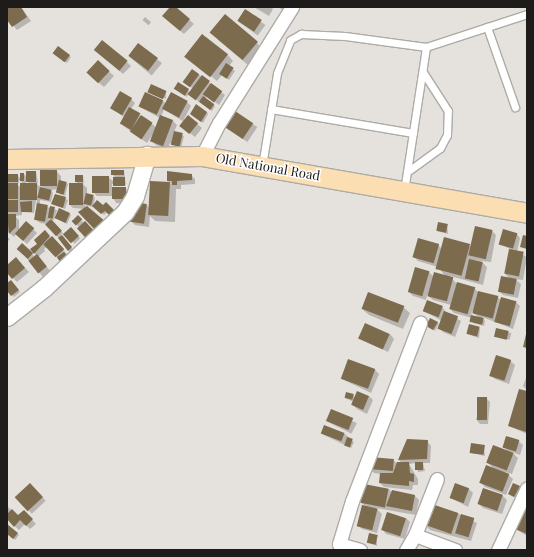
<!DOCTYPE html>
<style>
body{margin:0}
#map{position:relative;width:534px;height:557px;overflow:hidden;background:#e5e2de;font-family:"Playfair Display",serif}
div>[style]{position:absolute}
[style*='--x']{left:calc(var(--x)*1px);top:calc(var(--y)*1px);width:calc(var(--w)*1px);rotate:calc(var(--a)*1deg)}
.shadow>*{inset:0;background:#0003;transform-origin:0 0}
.building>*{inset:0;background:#7c6b4d;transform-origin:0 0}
.roads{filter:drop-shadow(1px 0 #aeaba7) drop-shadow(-1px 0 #aeaba7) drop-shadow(0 1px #aeaba7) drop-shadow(0 -1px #aeaba7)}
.service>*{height:7px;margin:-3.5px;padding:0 3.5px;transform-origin:3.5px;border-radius:3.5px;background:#fff}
.minor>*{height:13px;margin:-6.5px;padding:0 6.5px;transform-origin:6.5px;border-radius:6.5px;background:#fff}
.tertiary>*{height:17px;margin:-8.5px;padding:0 8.5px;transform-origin:8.5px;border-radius:8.5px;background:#fff}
.secondary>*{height:19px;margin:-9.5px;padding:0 9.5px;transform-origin:9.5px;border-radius:9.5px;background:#fbdfb2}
span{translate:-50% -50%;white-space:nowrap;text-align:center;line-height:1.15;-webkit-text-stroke:3px #fff;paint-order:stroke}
.street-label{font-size:13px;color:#1d1c1a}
.frame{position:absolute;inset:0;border:8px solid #1d1c1a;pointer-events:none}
</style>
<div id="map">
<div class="shadow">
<i style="clip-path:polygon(7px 7px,21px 7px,31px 21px,17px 30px,7px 18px)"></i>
<i style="clip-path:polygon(171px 7px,174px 7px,194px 24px,184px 34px,167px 20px)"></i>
<i style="clip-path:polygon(254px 7px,271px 7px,273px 9px,269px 16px)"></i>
<i style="clip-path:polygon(278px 7px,287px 7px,285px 11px)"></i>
<i style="left:246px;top:11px;width:24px;height:13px;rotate:36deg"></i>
<i style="left:145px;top:17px;width:8px;height:4px;rotate:40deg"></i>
<i style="clip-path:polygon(217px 39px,257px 43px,263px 49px,249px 66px)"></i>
<i style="left:139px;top:44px;width:30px;height:16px;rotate:40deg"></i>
<i style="clip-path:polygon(58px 47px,71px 57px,67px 63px,55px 55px)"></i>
<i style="clip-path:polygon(99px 54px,127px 62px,131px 66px,123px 74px)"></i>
<i style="clip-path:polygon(227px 54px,233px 61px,229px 66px,235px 71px,229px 80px,222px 75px,217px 81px,186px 56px)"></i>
<i style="clip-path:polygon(98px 62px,114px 76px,104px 87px,92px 77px)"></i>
<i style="clip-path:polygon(193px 70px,225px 95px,219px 105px,207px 96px,205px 99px,215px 106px,212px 111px,188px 94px,187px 97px,177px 90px,188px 90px,191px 93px,194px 89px,186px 84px)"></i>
<i style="clip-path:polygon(166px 91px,166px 99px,151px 93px)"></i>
<i style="clip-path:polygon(131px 99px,135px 103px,131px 109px,156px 127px,160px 118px,140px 107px,162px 100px,166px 104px,187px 102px,191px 106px,183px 121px,188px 116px,202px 128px,195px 137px,181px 126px,184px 122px,164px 109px,161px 117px,173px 121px,177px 125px,174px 132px,184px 136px,181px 148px,170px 143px,168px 149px,156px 145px,151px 140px,153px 134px,147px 143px,125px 127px,121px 123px,124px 117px,111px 108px)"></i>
<i style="clip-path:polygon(207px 112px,208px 114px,203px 123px,191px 114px)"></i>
<i style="left:235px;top:112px;width:27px;height:18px;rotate:34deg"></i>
<i style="clip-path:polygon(evenodd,56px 171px,61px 176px,61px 181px,68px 184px,65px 196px,59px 194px,58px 189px,50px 190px,53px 193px,51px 202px,40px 200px,40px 205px,57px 210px,54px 220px,49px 219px,63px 233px,61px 235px,73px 250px,70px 252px,47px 224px,40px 223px,35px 219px,38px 187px,34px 213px,22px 212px,22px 215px,15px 216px,19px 220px,19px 231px,33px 229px,37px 233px,27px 244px,16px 234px,14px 237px,7px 231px,7px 175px,17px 175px,21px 179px,24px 174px,27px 177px,36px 172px,38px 183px,35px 183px,45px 190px,41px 186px,56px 171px,19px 180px,24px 184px,21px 188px,16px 183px,19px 183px,19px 180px,56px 171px,26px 180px,30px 184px,26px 184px,26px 180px)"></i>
<i style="clip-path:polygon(124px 171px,126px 185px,112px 184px,112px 188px,126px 187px,124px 187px,129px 192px,129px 204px,116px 203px,112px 196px,97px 196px,93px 192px,108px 177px,114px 182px,116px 178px,112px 174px)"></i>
<i style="clip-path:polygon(191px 175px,195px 179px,195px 184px,181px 185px,181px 189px,176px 189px,175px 222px,155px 221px,150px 216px,149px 227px,135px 225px,131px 221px,147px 205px,149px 208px,151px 183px,171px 184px,168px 181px)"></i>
<i style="clip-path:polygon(83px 176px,84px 183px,82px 183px,87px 188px,87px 194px,95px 198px,93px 207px,84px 205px,105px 223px,85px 209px,73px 208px,69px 204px,78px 184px,76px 181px)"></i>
<i style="clip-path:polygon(55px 195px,68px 200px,65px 209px,53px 204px)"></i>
<i style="clip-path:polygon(106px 204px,114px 212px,111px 216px,107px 212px,104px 215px,94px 206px,103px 207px)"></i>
<i style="clip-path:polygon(69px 213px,71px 215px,67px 224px,56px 218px)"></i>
<i style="clip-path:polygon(78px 217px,84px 223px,79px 227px,73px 222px)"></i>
<i style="clip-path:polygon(447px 225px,448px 234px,437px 231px)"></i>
<i style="left:71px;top:229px;width:13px;height:8px;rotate:45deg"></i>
<i style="clip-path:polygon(44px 231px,67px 254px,59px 260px,47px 247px,44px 249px,45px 251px,38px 257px,51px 272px,44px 278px,18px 248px,22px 244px,34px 256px,31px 260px,37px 256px,32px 250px,38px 244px)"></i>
<i style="clip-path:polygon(evenodd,492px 231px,496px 235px,491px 262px,472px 260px,483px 263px,487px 267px,483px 285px,450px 276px,456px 283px,474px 288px,478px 292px,497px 297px,501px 300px,515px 301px,520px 306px,513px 329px,482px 317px,485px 321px,484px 326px,473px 323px,472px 318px,454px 313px,450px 309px,451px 305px,433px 300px,427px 295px,426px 300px,413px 296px,409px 292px,428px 271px,434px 277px,446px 277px,438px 267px,418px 261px,414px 257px,438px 245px,442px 249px,445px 239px,472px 247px,492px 231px,472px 311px,479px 318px,471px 316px,472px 311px)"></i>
<i style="clip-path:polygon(516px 233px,520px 238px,517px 252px,527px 257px,523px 280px,515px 279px,521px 284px,518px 298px,503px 295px,499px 291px,510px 279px,505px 274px,510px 249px,501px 244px)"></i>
<i style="clip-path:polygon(7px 237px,10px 239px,7px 242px)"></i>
<i style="clip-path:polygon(20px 262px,29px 272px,17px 282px,7px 272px,7px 266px)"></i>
<i style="clip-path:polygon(11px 282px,20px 292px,14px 297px,7px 289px,7px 284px)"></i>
<i style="clip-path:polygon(403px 307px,410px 313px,403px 329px,369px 315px,362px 309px)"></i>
<i style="clip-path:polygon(442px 307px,446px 312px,461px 321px,455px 337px,443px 332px,439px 328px,442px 321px,424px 311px)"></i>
<i style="clip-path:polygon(437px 322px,439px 324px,435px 331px,429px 327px)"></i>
<i style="clip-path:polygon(480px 328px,479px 338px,467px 334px)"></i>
<i style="left:497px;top:329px;width:15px;height:7px;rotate:16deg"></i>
<i style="clip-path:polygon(390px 334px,394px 339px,388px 352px,360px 338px)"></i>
<i style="clip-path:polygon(349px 361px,375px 370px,379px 374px,371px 393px,342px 379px)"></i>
<i style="clip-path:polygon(510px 361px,515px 365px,509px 384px,495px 379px,491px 375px)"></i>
<i style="clip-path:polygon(526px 378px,527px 378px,527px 390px,523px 386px)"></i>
<i style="clip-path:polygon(520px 390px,527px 393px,527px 434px,509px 426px)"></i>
<i style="clip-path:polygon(353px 395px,356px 398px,369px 396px,373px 400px,367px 414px,357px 409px,353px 405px,354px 402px,345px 398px)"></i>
<i style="clip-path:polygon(486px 398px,490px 402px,488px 424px,480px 424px,476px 419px)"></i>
<i style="left:331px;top:410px;width:29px;height:12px;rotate:27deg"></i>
<i style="clip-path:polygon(322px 434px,345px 434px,354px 442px,351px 448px)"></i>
<i style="clip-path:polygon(427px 441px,431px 446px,430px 463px,423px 463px,425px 471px,418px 472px,416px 463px,409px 464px,418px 479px,418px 485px,413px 485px,412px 490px,384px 487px,380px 483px,381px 474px,374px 473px,370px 469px,393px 460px,398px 464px,402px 463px,399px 460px)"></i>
<i style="clip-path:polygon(518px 441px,523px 445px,520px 455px,512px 452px,518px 458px,512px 474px,505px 472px,513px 479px,506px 495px,485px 487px,481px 483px,495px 470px,488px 463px,509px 452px,503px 447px)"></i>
<i style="clip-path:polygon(484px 446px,485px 456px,471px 453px)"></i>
<i style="left:30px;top:484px;width:23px;height:19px;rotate:47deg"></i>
<i style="clip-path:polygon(519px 486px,521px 488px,516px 498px,509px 494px)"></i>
<i style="clip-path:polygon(389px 489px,392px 493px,415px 496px,419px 500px,416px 515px,376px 508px,382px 514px,377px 533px,362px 529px,358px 525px,366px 507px,362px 503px)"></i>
<i style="clip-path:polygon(469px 489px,473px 493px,468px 507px,451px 498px)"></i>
<i style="clip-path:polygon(483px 490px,503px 496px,507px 500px,502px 514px,483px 508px,479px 504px)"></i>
<i style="clip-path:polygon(7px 506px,18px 517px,24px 511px,36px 524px,30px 529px,25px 524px,19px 530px,7px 519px)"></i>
<i style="clip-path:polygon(527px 508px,527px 536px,516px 529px)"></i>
<i style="clip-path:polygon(457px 513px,477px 523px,471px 541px,430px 530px,424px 524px)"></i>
<i style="clip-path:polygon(406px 518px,410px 522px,405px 539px,386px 534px,382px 529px)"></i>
<i style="clip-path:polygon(7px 525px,19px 535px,15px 540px,7px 533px)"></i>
<i style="clip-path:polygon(377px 536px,377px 546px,368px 542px)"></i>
</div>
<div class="building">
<i style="clip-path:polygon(7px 7px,21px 7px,27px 17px,12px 27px,7px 20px)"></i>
<i style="clip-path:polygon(170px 7px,176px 7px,190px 19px,180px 31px,162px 16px)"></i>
<i style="left:245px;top:9px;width:20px;height:14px;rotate:33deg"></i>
<i style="left:225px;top:14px;width:43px;height:24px;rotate:40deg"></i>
<i style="left:202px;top:34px;width:33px;height:29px;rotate:38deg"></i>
<i style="left:102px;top:40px;width:33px;height:13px;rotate:39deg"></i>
<i style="left:138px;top:43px;width:25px;height:16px;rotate:37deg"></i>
<i style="left:58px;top:46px;width:15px;height:9px;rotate:37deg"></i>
<i style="left:98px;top:60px;width:16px;height:17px;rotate:43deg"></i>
<i style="left:226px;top:63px;width:9px;height:13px;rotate:32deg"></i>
<i style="left:192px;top:69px;width:9px;height:16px;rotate:36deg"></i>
<i style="left:202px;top:75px;width:10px;height:24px;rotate:37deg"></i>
<i style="left:178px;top:82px;width:13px;height:8px;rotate:32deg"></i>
<i style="left:211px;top:83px;width:14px;height:14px;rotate:36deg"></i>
<i style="left:151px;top:84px;width:17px;height:9px;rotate:24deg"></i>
<i style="left:120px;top:91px;width:14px;height:20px;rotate:30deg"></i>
<i style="left:145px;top:92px;width:20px;height:16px;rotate:24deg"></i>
<i style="left:171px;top:92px;width:19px;height:19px;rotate:28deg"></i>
<i style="left:203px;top:96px;width:14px;height:7px;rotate:36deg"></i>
<i style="clip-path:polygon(196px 104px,207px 112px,201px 122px,190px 114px)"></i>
<i style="left:129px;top:107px;width:13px;height:19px;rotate:29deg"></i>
<i style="left:235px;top:111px;width:22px;height:19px;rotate:34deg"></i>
<i style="left:141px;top:115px;width:14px;height:20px;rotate:34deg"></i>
<i style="left:160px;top:115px;width:14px;height:28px;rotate:21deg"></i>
<i style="left:188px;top:115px;width:13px;height:14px;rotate:39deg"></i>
<i style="left:174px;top:131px;width:9px;height:14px;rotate:13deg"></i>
<i style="left:57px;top:170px;width:16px;height:17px;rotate:90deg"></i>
<i style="left:111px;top:170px;width:13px;height:5px"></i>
<i style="left:36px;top:171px;width:11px;height:10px;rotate:90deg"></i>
<i style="clip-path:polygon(167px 171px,192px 174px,192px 180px,177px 181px,177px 185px,172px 185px,172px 181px,167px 181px)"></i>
<i style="left:20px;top:173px;width:4px;height:8px"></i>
<i style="left:7px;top:174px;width:11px;height:8px"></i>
<i style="left:75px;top:175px;width:8px;height:7px"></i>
<i style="left:92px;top:176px;width:17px;height:17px"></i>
<i style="left:113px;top:177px;width:12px;height:9px"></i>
<i style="left:59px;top:180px;width:8px;height:13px;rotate:14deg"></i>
<i style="left:150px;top:181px;width:20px;height:34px;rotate:3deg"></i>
<i style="left:18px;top:183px;width:16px;height:11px;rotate:90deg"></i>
<i style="left:20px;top:183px;width:17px;height:17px"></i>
<i style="left:69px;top:183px;width:14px;height:22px"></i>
<i style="left:40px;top:187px;width:12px;height:11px;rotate:14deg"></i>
<i style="left:112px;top:187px;width:14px;height:12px"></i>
<i style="left:86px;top:193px;width:8px;height:11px;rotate:14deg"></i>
<i style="clip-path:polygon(55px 194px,66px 197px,63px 208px,51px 204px)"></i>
<i style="left:18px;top:200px;width:12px;height:11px;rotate:90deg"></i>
<i style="clip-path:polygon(97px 200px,103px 205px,106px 202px,114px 210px,109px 215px,105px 211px,101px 214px,92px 206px)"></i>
<i style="clip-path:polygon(32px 201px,32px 212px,21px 212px,20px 202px)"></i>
<i style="left:133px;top:202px;width:14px;height:20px;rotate:8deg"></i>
<i style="left:37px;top:203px;width:11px;height:17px;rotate:10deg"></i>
<i style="left:50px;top:206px;width:5px;height:12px;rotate:11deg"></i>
<i style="clip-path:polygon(87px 206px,106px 222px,96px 231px,78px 212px)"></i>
<i style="left:59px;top:208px;width:12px;height:11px;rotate:24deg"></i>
<i style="clip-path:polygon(7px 214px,16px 214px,16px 227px,9px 234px)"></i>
<i style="left:78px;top:215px;width:6px;height:9px;rotate:45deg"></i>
<i style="left:51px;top:219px;width:16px;height:8px;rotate:47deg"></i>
<i style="left:26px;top:221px;width:11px;height:17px;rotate:41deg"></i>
<i style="left:85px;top:221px;width:16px;height:11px;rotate:47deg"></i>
<i style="left:438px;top:222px;width:10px;height:9px;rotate:11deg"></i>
<i style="left:475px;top:226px;width:18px;height:30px;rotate:13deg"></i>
<i style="left:71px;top:227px;width:12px;height:11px;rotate:48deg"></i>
<i style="left:503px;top:229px;width:15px;height:16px;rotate:16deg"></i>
<i style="clip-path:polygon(45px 230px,50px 236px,34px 254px,30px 249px,37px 244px,34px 240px)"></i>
<i style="clip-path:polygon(62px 235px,72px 247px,68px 251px,58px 238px)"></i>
<i style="clip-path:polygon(523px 235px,527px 236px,527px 249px,520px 247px)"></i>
<i style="left:52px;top:236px;width:18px;height:12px;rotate:47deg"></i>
<i style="left:444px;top:237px;width:27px;height:33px;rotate:15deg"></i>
<i style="left:418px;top:238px;width:22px;height:20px;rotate:16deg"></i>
<i style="left:22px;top:243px;width:15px;height:8px;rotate:42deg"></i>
<i style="left:509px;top:249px;width:15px;height:25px;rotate:11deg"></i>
<i style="clip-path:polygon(64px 252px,68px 257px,60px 262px,57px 257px)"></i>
<i style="left:37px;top:254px;width:16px;height:11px;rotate:52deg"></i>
<i style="clip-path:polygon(16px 257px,25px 268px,12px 279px,7px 273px,7px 265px)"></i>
<i style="left:469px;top:259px;width:14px;height:20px;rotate:12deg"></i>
<i style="left:415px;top:267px;width:15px;height:26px;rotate:16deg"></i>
<i style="left:434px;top:272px;width:20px;height:25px;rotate:15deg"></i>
<i style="left:501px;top:276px;width:16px;height:16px;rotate:11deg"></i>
<i style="clip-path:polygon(11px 280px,19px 290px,11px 296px,7px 291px,7px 283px)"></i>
<i style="left:457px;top:282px;width:19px;height:28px;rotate:16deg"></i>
<i style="left:478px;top:291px;width:21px;height:23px;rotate:14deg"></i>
<i style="left:368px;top:292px;width:39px;height:18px;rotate:21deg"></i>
<i style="left:501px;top:297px;width:16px;height:26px;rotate:15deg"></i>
<i style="left:427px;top:300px;width:17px;height:12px;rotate:21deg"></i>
<i style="left:444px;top:311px;width:15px;height:19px;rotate:20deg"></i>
<i style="left:471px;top:315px;width:13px;height:7px;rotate:13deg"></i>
<i style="clip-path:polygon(430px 318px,438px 322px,433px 330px,426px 326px)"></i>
<i style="left:365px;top:323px;width:27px;height:17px;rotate:24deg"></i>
<i style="left:469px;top:324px;width:11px;height:10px;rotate:15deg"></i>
<i style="left:496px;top:328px;width:13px;height:9px;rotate:13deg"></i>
<i style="clip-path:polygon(527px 330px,527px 348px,523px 347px)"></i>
<i style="left:496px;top:355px;width:16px;height:22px;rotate:18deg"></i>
<i style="left:348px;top:359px;width:29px;height:21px;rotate:20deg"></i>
<i style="clip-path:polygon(519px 389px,527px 391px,526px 432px,508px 426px)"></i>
<i style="left:357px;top:391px;width:13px;height:15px;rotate:23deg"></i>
<i style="left:346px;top:392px;width:8px;height:6px;rotate:14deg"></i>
<i style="left:477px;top:397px;width:10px;height:23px"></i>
<i style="left:331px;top:409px;width:24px;height:13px;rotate:22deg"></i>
<i style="left:324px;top:425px;width:22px;height:9px;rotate:21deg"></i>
<i style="left:506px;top:436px;width:14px;height:12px;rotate:17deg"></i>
<i style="left:347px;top:437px;width:6px;height:9px;rotate:18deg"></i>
<i style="clip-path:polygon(407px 439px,428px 440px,427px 459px,398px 460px)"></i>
<i style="left:471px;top:443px;width:14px;height:10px;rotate:8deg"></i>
<i style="left:493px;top:445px;width:22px;height:19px;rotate:21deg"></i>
<i style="left:370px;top:457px;width:24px;height:12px;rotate:5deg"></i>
<i style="clip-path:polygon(397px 462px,409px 462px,410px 473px,414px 474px,414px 482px,409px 481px,409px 486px,379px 483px,380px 473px,393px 473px)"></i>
<i style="left:423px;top:462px;width:8px;height:8px;rotate:90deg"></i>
<i style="left:486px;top:465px;width:25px;height:19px;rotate:21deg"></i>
<i style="left:30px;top:483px;width:19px;height:21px;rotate:47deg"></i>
<i style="left:455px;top:483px;width:15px;height:16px;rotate:20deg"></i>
<i style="clip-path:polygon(513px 483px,520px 486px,514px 497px,508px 494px)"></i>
<i style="left:364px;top:484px;width:25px;height:19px;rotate:11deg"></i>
<i style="left:483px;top:488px;width:21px;height:17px;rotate:19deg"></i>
<i style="clip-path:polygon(392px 490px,415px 495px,412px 511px,386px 506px)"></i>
<i style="left:429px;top:503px;width:31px;height:22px;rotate:19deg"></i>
<i style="left:362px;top:505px;width:16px;height:22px;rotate:14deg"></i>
<i style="clip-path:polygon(524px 506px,527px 507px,527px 534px,515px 529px)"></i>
<i style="clip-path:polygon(12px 509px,18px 515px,24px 510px,33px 519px,26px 526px,20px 520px,14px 527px,7px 519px,7px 514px)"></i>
<i style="left:387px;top:512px;width:20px;height:19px;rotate:18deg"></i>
<i style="left:461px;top:514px;width:14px;height:20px;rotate:17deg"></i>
<i style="clip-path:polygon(7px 524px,18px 533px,13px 539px,7px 534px)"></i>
<i style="left:369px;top:533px;width:9px;height:10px;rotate:13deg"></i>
</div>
<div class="roads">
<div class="service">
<i style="--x:487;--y:27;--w:85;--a:70.7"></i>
<i style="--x:271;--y:109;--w:144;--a:9.6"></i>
<i style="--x:262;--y:166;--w:94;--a:-80.8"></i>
<i style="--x:277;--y:73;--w:35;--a:-68"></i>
<i style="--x:290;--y:40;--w:13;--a:-29"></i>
<i style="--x:301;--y:34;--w:44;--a:2.6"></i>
<i style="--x:345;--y:36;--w:82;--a:7.7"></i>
<i style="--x:426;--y:47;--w:106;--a:-18.1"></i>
<i style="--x:407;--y:172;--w:41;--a:-36"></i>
<i style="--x:440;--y:148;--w:15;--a:-62"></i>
<i style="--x:447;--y:135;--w:24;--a:-88"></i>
<i style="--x:448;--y:111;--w:46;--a:-122.7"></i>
<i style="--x:404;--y:191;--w:146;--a:-81.3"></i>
</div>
<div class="minor">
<i style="--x:202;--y:156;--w:37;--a:-63"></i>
<i style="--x:219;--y:123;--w:137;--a:-57.8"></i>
<i style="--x:415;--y:535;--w:60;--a:-68.6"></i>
<i style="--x:360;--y:550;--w:22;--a:-164"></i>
<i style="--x:339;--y:544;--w:45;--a:-73.2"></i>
<i style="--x:352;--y:501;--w:191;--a:-69.1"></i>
<i style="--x:406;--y:550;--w:17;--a:-59"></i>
<i style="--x:415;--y:535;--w:43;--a:20.6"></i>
<i style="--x:498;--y:550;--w:68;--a:-64.9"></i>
</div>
<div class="tertiary">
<i style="--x:7;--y:317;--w:47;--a:-38.1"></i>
<i style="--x:44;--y:288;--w:111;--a:-43.2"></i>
<i style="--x:125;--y:212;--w:19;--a:-58"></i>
<i style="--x:135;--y:196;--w:43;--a:-73.7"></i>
</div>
<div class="secondary">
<i style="--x:7;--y:159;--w:195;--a:-0.9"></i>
<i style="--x:202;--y:156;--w:330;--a:9.9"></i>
</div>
</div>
<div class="street-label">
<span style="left:268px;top:167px;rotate:10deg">Old National Road</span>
</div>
<div class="frame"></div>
</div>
